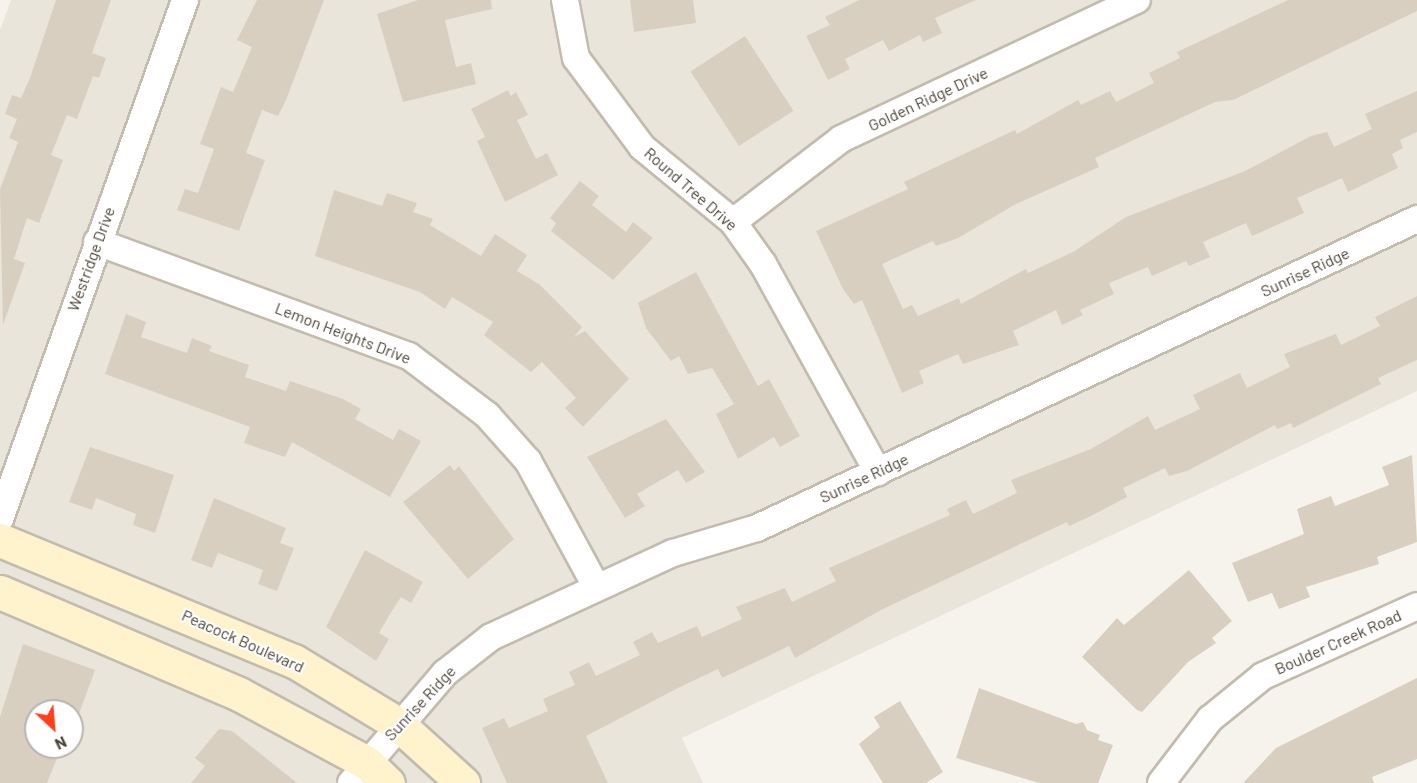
<!DOCTYPE html>
<style>
body{margin:0}
#map{position:relative;width:1417px;height:783px;overflow:hidden;background:#f6f3ec;font-family:Barlow,sans-serif}
div>[style]{position:absolute}
[style*='--x']{left:calc(var(--x)*1px);top:calc(var(--y)*1px);width:calc(var(--w)*1px);rotate:calc(var(--a)*1deg)}
.residential>*{inset:0;background:#eae5da}
.building>*{inset:0;background:#d8cfc1;transform-origin:0 0}
.roads{filter:drop-shadow(2px 0 #c2bbae) drop-shadow(-2px 0 #c2bbae) drop-shadow(0 2px #c2bbae) drop-shadow(0 -2px #c2bbae)}
.street>*{height:26px;margin:-13px;padding:0 13px;transform-origin:13px;border-radius:13px;background:#fff}
.secondary>*{height:33px;margin:-16.5px;padding:0 16.5px;transform-origin:16.5px;border-radius:16.5px;background:#fff3cd}
span{translate:-50% -50%;white-space:nowrap;text-align:center;line-height:1.15;-webkit-text-stroke:4.5px #fff;paint-order:stroke}
.street-label{font-size:16px;color:#4b4439}
.north{position:absolute;left:24px;top:699px;width:60px;height:60px;box-sizing:border-box;background:#fff;border:2px solid #b7b4b0;border-radius:50%;rotate:154deg;font-size:16px;font-weight:700;line-height:24px;text-align:center;color:#4b4439}
.north::after{content:'';display:block;margin:auto;width:21px;height:27px;background:#fc3f1d;clip-path:polygon(50% 0,100% 100%,50% 72%,0 100%)}
</style>
<div id="map">
<div class="residential">
<i style="clip-path:polygon(evenodd,11px 0,1417px 0,1417px 391px,682px 738px,703px 783px,0 783px,0 30px,11px 0,36px 711px,72px 711px,72px 747px,36px 747px,36px 711px)"></i>
</div>
<div class="building">
<i style="clip-path:polygon(56px 0,111px 0,92px 53px,106px 58px,99px 78px,93px 76px,77px 119px,67px 115px,51px 155px,63px 160px,39px 223px,27px 218px,14px 259px,25px 263px,3px 325px,0 189px,18px 142px,9px 138px,17px 119px,5px 114px,12px 95px,21px 98px,30px 78px)"></i>
<i style="clip-path:polygon(257px 0,324px 0,286px 100px,278px 116px,262px 110px,246px 153px,265px 160px,239px 231px,177px 210px,185px 189px,198px 193px,214px 149px,200px 144px,221px 87px,233px 92px,252px 47px,237px 40px)"></i>
<i style="clip-path:polygon(418px 0,491px 0,492px 9px,445px 20px,456px 67px,471px 63px,476px 84px,403px 102px,377px 14px)"></i>
<i style="clip-path:polygon(630px 0,693px 0,696px 23px,634px 32px)"></i>
<i style="clip-path:polygon(859px 0,976px 0,935px 18px,942px 33px,923px 42px,920px 35px,889px 51px,883px 40px,845px 59px,850px 69px,828px 80px,806px 36px,830px 25px,825px 17px)"></i>
<i style="clip-path:polygon(1288px 0,1417px 0,1417px 11px,1233px 100px,1215px 102px,1095px 158px,1099px 167px,1016px 204px,958px 238px,936px 246px,933px 241px,882px 264px,903px 309px,912px 305px,918px 316px,959px 298px,961px 304px,1026px 269px,1028px 273px,1073px 252px,1126px 217px,1245px 171px,1311px 136px,1327px 132px,1334px 147px,1372px 129px,1365px 114px,1417px 91px,1417px 132px,1400px 140px,1403px 148px,1392px 154px,1398px 168px,1348px 192px,1342px 178px,1297px 198px,1304px 213px,1252px 236px,1246px 223px,1203px 242px,1210px 257px,1189px 266px,1186px 261px,1152px 276px,1148px 267px,1109px 283px,1114px 294px,1080px 310px,1083px 315px,1062px 325px,1056px 310px,1013px 331px,1019px 345px,963px 364px,958px 354px,919px 371px,924px 383px,902px 393px,862px 300px,854px 304px,843px 289px,816px 231px,908px 189px,904px 182px,1015px 130px,1017px 134px,1078px 100px,1081px 105px,1110px 91px,1116px 102px,1154px 83px,1149px 73px,1180px 58px,1177px 52px)"></i>
<i style="left:745px;top:36px;width:89px;height:65px;rotate:57deg"></i>
<i style="clip-path:polygon(508px 90px,511px 96px,516px 92px,528px 115px,517px 120px,536px 159px,547px 153px,558px 175px,505px 202px,477px 141px,485px 137px,471px 109px)"></i>
<i style="clip-path:polygon(580px 181px,599px 196px,592px 205px,626px 232px,633px 222px,653px 238px,613px 280px,551px 231px,556px 223px,550px 218px)"></i>
<i style="clip-path:polygon(334px 190px,382px 206px,387px 193px,417px 203px,413px 212px,433px 219px,430px 225px,481px 256px,495px 234px,527px 255px,517px 271px,539px 284px,582px 327px,574px 337px,585px 331px,629px 379px,583px 427px,565px 408px,576px 398px,542px 362px,531px 372px,484px 335px,493px 322px,452px 297px,445px 309px,420px 292px,315px 256px)"></i>
<i style="clip-path:polygon(696px 272px,758px 386px,769px 379px,800px 436px,780px 447px,774px 437px,738px 459px,716px 414px,734px 404px,712px 368px,688px 374px,679px 356px,671px 361px,646px 328px,638px 303px)"></i>
<i style="clip-path:polygon(1417px 296px,1417px 360px,1378px 378px,1381px 384px,1293px 428px,1291px 423px,1277px 429px,1275px 425px,1187px 471px,1169px 476px,1165px 468px,1123px 488px,1127px 497px,1089px 517px,1069px 526px,1067px 522px,883px 609px,795px 658px,789px 646px,722px 678px,718px 669px,678px 688px,586px 736px,608px 783px,507px 783px,482px 728px,504px 718px,509px 728px,548px 711px,543px 699px,575px 685px,569px 672px,589px 662px,596px 676px,640px 655px,633px 642px,652px 632px,658px 643px,697px 626px,702px 637px,742px 619px,736px 607px,785px 588px,792px 602px,836px 581px,829px 568px,950px 515px,947px 509px,966px 500px,973px 514px,1017px 493px,1011px 480px,1091px 449px,1148px 416px,1155px 430px,1200px 409px,1193px 395px,1240px 373px,1247px 388px,1290px 367px,1284px 354px,1336px 334px,1341px 345px,1380px 326px,1375px 317px)"></i>
<i style="clip-path:polygon(126px 314px,146px 322px,141px 337px,187px 353px,192px 338px,212px 346px,209px 351px,249px 365px,245px 377px,286px 391px,290px 381px,343px 399px,361px 409px,355px 419px,393px 440px,399px 429px,421px 441px,390px 497px,292px 442px,285px 457px,244px 443px,250px 427px,105px 374px)"></i>
<i style="clip-path:polygon(666px 419px,705px 472px,686px 483px,678px 470px,637px 494px,645px 506px,625px 518px,587px 457px)"></i>
<i style="clip-path:polygon(90px 447px,174px 475px,155px 533px,133px 525px,136px 514px,96px 498px,92px 510px,69px 502px)"></i>
<i style="clip-path:polygon(1412px 455px,1417px 542px,1377px 557px,1379px 564px,1306px 587px,1310px 597px,1279px 609px,1272px 593px,1248px 602px,1232px 563px,1304px 534px,1297px 509px,1331px 496px,1335px 506px,1389px 485px,1382px 467px)"></i>
<i style="clip-path:polygon(450px 465px,454px 471px,459px 466px,514px 539px,468px 579px,403px 502px)"></i>
<i style="clip-path:polygon(214px 498px,286px 528px,280px 543px,294px 548px,277px 591px,258px 584px,263px 570px,218px 553px,212px 568px,191px 560px)"></i>
<i style="clip-path:polygon(365px 550px,423px 582px,411px 603px,401px 597px,390px 614px,379px 633px,389px 639px,376px 661px,326px 627px)"></i>
<i style="clip-path:polygon(1189px 570px,1232px 621px,1212px 638px,1216px 643px,1188px 662px,1142px 712px,1137px 710px,1082px 657px,1117px 618px,1124px 625px)"></i>
<i style="clip-path:polygon(23px 644px,95px 670px,72px 733px,72px 711px,36px 711px,36px 747px,67px 747px,65px 755px,59px 753px,47px 783px,0 783px,0 717px)"></i>
<i style="clip-path:polygon(1417px 678px,1417px 759px,1372px 777px,1374px 783px,1243px 783px,1276px 748px)"></i>
<i style="clip-path:polygon(979px 688px,1076px 724px,1083px 722px,1087px 730px,1100px 735px,1098px 740px,1113px 745px,1098px 783px,1039px 783px,956px 758px)"></i>
<i style="clip-path:polygon(900px 701px,943px 772px,926px 783px,883px 783px,859px 744px,880px 727px,874px 717px)"></i>
<i style="clip-path:polygon(219px 729px,232px 731px,297px 783px,191px 783px,205px 766px,195px 758px)"></i>
</div>
<div class="roads">
<div class="street">
<i style="--x:565;--y:0;--w:59;--a:79.3"></i>
<i style="--x:576;--y:58;--w:111;--a:53.4"></i>
<i style="--x:642;--y:147;--w:118;--a:39.5"></i>
<i style="--x:733;--y:222;--w:52;--a:54.5"></i>
<i style="--x:763;--y:264;--w:238;--a:61.1"></i>
<i style="--x:733;--y:222;--w:136;--a:-37.5"></i>
<i style="--x:841;--y:139;--w:327;--a:-25.2"></i>
<i style="--x:97;--y:242;--w:332;--a:20.1"></i>
<i style="--x:409;--y:356;--w:98;--a:37.1"></i>
<i style="--x:487;--y:415;--w:62;--a:48.3"></i>
<i style="--x:528;--y:461;--w:142;--a:61.5"></i>
<i style="--x:0;--y:519;--w:551;--a:-70.38"></i>
<i style="--x:351;--y:783;--w:145;--a:-49.5"></i>
<i style="--x:445;--y:673;--w:58;--a:-38"></i>
<i style="--x:491;--y:637;--w:200;--a:-24.8"></i>
<i style="--x:673;--y:553;--w:88;--a:-16.6"></i>
<i style="--x:757;--y:528;--w:729;--a:-25.09"></i>
<i style="--x:1161;--y:783;--w:81;--a:-52.6"></i>
<i style="--x:1210;--y:719;--w:68;--a:-39.1"></i>
<i style="--x:1263;--y:676;--w:169;--a:-24.4"></i>
</div>
<div class="secondary">
<i style="--x:0;--y:540;--w:318;--a:22.4"></i>
<i style="--x:294;--y:661;--w:122;--a:31.2"></i>
<i style="--x:398;--y:724;--w:88;--a:42.2"></i>
<i style="--x:0;--y:592;--w:260;--a:23.1"></i>
<i style="--x:239;--y:694;--w:145;--a:28.3"></i>
<i style="--x:367;--y:763;--w:29;--a:44"></i>
</div>
</div>
<div class="street-label">
<span style="left:928px;top:99px;rotate:-25deg">Golden Ridge Drive</span>
<span style="left:691px;top:189px;rotate:41deg">Round Tree Drive</span>
<span style="left:91px;top:259px;rotate:-70deg">Westridge Drive</span>
<span style="left:1305px;top:272px;rotate:-25deg">Sunrise Ridge</span>
<span style="left:343px;top:333px;rotate:21deg">Lemon Heights Drive</span>
<span style="left:864px;top:478px;rotate:-25deg">Sunrise Ridge</span>
<span style="left:243px;top:641px;rotate:24deg">Peacock Boulevard</span>
<span style="left:1338px;top:642px;rotate:-24deg">Boulder Creek Road</span>
<span style="left:420px;top:703px;rotate:-47deg">Sunrise Ridge</span>
</div>
<div class="north">N</div>
</div>
